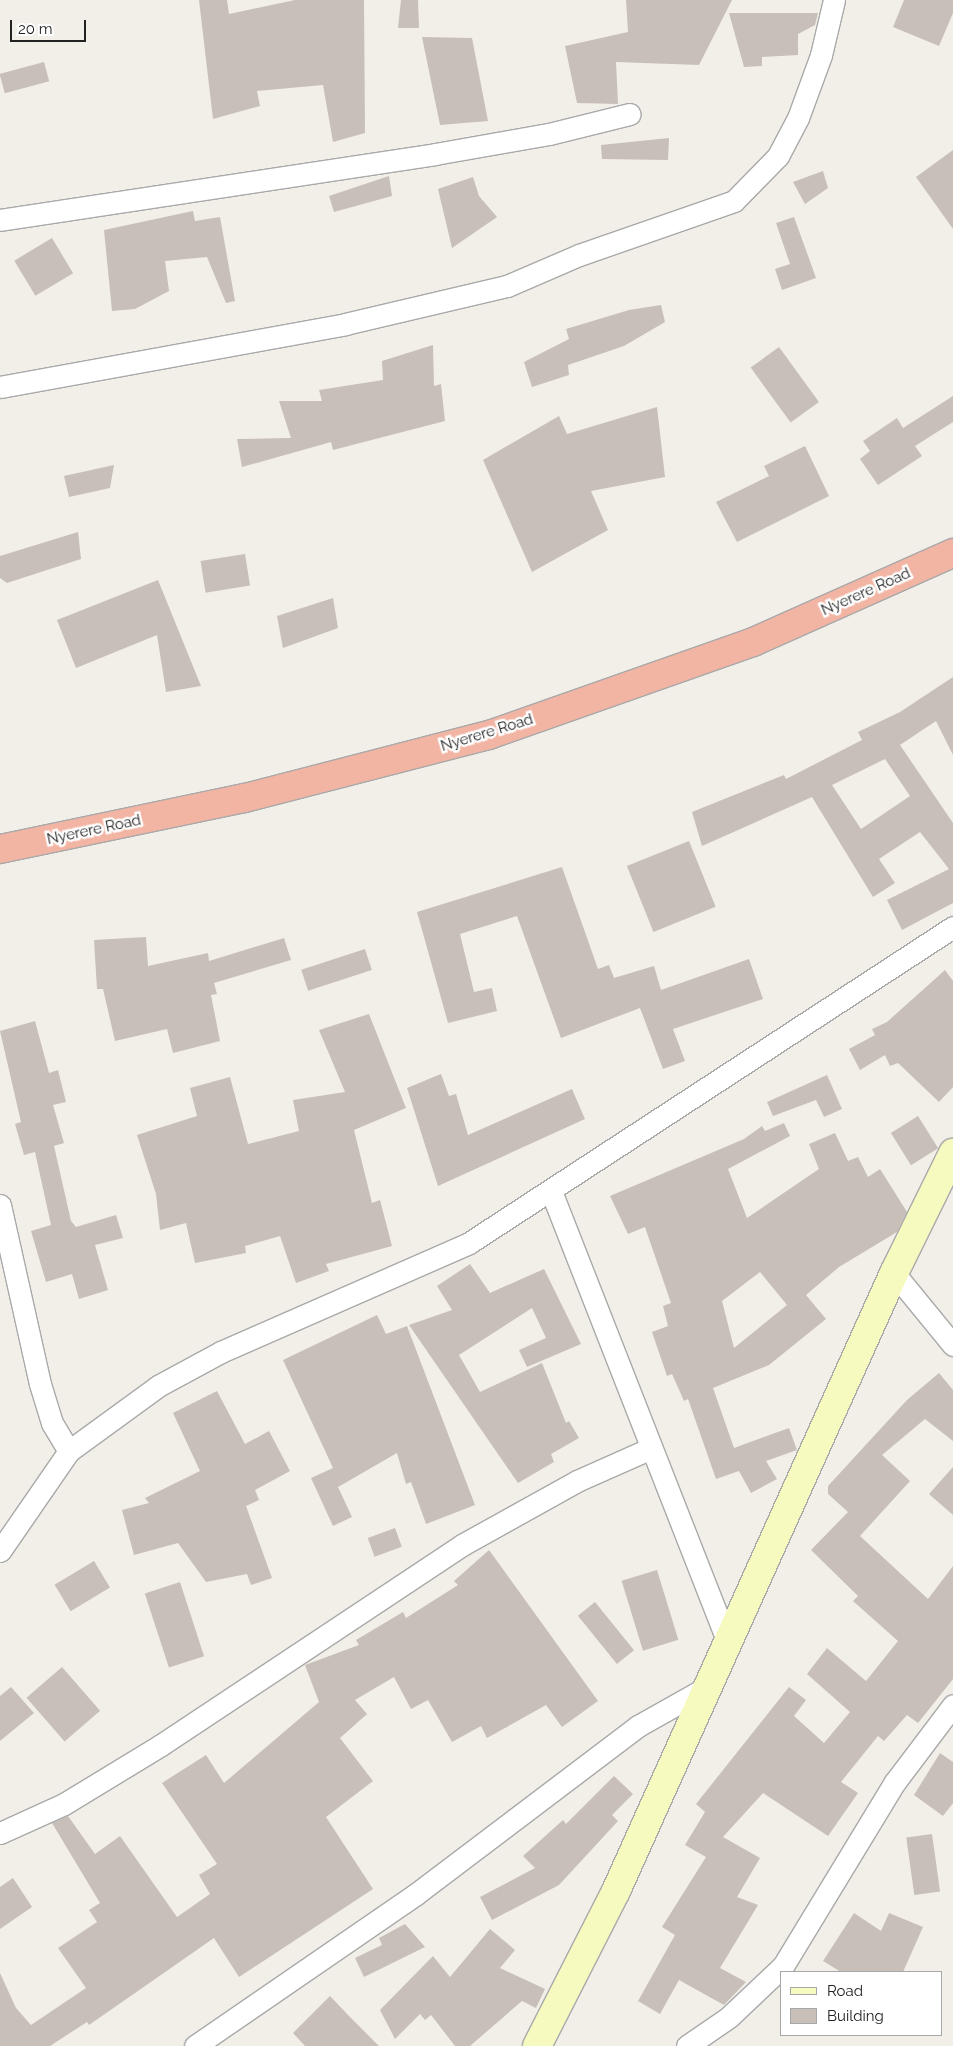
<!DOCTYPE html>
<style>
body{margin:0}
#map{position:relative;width:953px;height:2046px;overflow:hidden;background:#f2efe9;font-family:Raleway,sans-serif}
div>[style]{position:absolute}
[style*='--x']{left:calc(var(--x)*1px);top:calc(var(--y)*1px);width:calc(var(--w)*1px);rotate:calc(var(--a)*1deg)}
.building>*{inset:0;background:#c7bfb8;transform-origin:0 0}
.roads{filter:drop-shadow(1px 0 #a9a9a9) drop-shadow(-1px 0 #a9a9a9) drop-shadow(0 1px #a9a9a9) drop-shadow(0 -1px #a9a9a9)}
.minor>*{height:21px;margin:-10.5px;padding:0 10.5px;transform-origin:10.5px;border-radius:10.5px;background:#fff}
.secondary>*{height:28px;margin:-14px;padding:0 14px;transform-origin:14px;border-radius:14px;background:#f7fabf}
.trunk>*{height:28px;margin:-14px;padding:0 14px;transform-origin:14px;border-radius:14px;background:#f2b4a3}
span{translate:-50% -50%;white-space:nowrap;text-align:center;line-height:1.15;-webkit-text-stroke:5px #fff;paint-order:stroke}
.street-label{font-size:15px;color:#222}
.legend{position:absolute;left:780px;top:1971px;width:162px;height:65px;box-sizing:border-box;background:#fff;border:1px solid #a7a7a7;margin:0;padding:6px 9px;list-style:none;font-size:15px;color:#222}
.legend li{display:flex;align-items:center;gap:10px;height:25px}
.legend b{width:25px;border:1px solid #a7a7a7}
.scale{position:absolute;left:10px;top:20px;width:76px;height:22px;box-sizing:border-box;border:2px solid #222;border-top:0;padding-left:6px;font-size:15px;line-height:18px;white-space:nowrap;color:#222;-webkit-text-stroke:4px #fff;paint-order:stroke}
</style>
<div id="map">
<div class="building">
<i style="clip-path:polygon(199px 0,227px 0,229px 14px,295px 0,364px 0,365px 133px,333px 142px,323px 85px,257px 91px,260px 106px,213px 119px)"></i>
<i style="clip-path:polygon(401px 0,418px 0,419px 28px,398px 28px)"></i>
<i style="clip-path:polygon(626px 0,732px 0,699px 65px,616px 62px,618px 104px,577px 103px,565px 46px,628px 32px)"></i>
<i style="clip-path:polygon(904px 0,953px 0,953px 13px,939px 46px,893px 27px)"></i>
<i style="clip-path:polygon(729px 13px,818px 13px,815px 25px,798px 34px,798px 55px,762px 57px,762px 66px,744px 67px)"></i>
<i style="clip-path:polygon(422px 37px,472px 38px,488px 121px,440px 125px)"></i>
<i style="left:44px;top:62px;width:20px;height:46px;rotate:75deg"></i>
<i style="clip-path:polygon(669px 138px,668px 160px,602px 159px,601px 145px)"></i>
<i style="clip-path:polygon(953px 150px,953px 229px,916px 177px)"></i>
<i style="clip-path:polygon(823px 171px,828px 188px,805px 204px,793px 182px)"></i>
<i style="clip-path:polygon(389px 176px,392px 196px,334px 212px,329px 196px)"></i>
<i style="clip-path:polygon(473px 177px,479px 196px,497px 217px,452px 248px,438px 189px)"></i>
<i style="clip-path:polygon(193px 211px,195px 221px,220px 217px,235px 301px,226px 303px,207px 257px,165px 261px,169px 291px,135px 309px,112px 311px,104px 230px)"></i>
<i style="clip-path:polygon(794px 217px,816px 278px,782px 290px,775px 269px,790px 264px,776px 223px)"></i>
<i style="left:52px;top:238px;width:41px;height:44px;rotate:59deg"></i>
<i style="clip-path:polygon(661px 305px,665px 322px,624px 346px,568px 365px,569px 375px,532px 387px,524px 362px,569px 339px,566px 329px,629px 310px)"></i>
<i style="clip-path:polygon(433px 345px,434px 386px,441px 384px,445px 421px,333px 450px,331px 442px,242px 467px,237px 439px,291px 438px,279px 401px,322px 401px,319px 390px,383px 380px,382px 361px)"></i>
<i style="left:779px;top:347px;width:68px;height:35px;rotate:54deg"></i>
<i style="clip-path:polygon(953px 396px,953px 422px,915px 446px,922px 456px,878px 485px,860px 459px,870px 451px,863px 441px,897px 418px,903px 428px)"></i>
<i style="clip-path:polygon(657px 407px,665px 477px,591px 491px,608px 530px,532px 572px,483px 460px,559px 416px,567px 434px)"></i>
<i style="clip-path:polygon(805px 446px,829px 496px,737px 542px,716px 502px,769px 476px,764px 466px)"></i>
<i style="clip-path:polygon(114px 465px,110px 488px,69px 497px,64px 476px)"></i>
<i style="clip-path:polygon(78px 532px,81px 559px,7px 583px,0 578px,0 556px)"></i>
<i style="left:245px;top:554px;width:32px;height:45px;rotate:81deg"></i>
<i style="clip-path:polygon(158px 580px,201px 686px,166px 692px,157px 635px,76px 668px,57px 620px)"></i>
<i style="clip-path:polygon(333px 598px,338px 628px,283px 648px,277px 616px)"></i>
<i style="clip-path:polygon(evenodd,953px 677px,953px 755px,936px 721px,900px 745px,953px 823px,953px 903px,902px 930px,887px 900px,949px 869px,920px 832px,879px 859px,895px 883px,873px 897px,812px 797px,702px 846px,692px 812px,784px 775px,786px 779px,862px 740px,858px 732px,900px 712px,953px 677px,885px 759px,910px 796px,861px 829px,832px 785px,885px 759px)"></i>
<i style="left:689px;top:841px;width:71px;height:67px;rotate:68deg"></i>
<i style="clip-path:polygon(562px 867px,598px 969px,609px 965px,614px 978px,654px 966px,661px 990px,749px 959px,763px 999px,673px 1029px,685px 1061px,663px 1069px,640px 1008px,561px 1038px,517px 916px,460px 934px,474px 992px,492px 988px,497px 1011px,448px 1023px,417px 912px)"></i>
<i style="clip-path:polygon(146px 937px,148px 966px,208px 953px,209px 961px,284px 938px,291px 960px,214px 983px,217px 994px,211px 995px,220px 1041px,173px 1053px,167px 1029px,115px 1041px,103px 989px,97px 989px,94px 940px)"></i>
<i style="left:365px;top:949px;width:22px;height:67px;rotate:72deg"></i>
<i style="clip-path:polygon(945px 970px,953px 981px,953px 1087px,939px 1102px,898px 1063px,890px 1066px,885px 1055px,860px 1070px,849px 1049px,875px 1035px,872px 1029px,887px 1022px)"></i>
<i style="clip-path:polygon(369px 1014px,406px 1108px,354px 1130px,372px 1203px,380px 1200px,392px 1246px,326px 1264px,329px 1271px,296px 1283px,280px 1236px,245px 1246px,246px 1253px,195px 1263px,186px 1223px,160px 1230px,156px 1194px,137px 1135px,197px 1116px,190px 1088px,230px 1077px,248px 1144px,299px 1131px,293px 1100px,345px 1092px,319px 1030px)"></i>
<i style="clip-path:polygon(35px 1021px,49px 1073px,58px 1070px,66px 1102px,53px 1105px,64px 1143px,54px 1146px,71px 1221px,76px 1227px,116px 1215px,123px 1238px,95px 1245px,108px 1290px,79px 1299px,72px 1274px,46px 1282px,31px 1231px,51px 1225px,35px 1152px,24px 1155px,15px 1124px,21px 1122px,0 1031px)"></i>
<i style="clip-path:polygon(441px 1074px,449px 1096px,456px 1094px,468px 1135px,572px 1089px,585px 1119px,438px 1186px,407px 1088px)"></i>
<i style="clip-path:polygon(827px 1075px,842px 1109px,824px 1117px,816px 1100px,773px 1116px,767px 1102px)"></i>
<i style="left:918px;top:1116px;width:38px;height:32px;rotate:58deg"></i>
<i style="clip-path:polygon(evenodd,784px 1123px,790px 1136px,728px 1169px,747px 1218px,819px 1169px,809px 1144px,835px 1133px,848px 1161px,858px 1157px,868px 1177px,880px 1169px,907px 1212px,897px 1232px,839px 1267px,806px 1295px,826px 1319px,769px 1365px,713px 1388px,734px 1448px,789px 1428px,797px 1450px,766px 1461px,777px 1479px,751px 1493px,739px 1471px,716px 1479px,688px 1399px,684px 1401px,672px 1374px,667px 1376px,652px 1332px,668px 1326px,663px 1306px,671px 1303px,645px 1227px,628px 1234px,610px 1196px,744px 1139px,762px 1126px,765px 1131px,784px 1123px,760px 1272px,787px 1305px,734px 1348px,722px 1301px,760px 1272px)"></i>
<i style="clip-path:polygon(470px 1264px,490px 1293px,544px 1269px,581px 1344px,527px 1367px,519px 1350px,546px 1338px,532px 1308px,459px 1355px,480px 1392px,542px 1363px,566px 1423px,569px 1421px,579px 1438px,551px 1454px,554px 1462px,518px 1483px,409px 1325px,452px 1310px,437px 1286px)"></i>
<i style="clip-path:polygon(377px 1315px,386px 1334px,407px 1326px,475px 1505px,426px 1524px,411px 1482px,406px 1484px,397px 1453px,338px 1487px,352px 1517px,333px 1526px,311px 1478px,333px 1468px,283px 1360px)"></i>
<i style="clip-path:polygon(939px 1373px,953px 1390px,953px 1441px,925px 1419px,882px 1455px,910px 1481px,860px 1536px,928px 1599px,953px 1566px,953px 1679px,918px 1723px,907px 1715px,884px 1741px,878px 1736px,841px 1782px,858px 1793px,828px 1836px,763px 1793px,723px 1837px,760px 1858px,737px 1897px,758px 1905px,720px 1968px,746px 1982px,724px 2005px,679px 1980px,660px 2014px,638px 2001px,675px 1935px,662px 1927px,706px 1857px,685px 1845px,705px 1812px,696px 1804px,789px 1687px,806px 1700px,794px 1716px,824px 1743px,850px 1712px,807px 1674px,827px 1648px,866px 1681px,898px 1641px,853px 1601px,858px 1596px,811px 1550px,848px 1512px,828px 1494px,828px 1486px,907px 1400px)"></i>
<i style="clip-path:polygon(217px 1391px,245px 1444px,269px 1431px,290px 1471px,255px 1490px,259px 1500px,246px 1506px,272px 1578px,251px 1585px,247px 1574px,206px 1582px,178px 1543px,134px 1555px,122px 1510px,149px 1503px,145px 1498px,200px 1471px,173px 1413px)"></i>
<i style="clip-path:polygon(953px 1467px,953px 1515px,929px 1494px)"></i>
<i style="left:395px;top:1528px;width:20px;height:29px;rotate:70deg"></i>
<i style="clip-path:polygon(489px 1550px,598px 1701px,562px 1727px,546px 1705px,487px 1738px,481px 1726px,452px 1742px,428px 1700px,411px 1709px,394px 1677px,355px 1700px,367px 1714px,340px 1738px,373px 1781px,326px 1817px,373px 1889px,239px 1977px,214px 1938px,89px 2025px,87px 2022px,50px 2046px,0 2046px,0 1973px,16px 2008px,31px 2025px,86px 1988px,58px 1948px,97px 1922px,89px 1910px,100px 1903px,52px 1823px,68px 1816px,95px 1854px,120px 1836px,177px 1917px,210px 1894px,199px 1875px,217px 1864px,162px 1783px,206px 1755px,224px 1783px,319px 1702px,305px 1665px,359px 1645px,356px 1640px,403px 1612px,406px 1618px,458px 1585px,454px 1581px)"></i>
<i style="left:94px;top:1561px;width:31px;height:46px;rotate:59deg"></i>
<i style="left:657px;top:1570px;width:73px;height:37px;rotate:73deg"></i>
<i style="left:180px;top:1582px;width:78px;height:37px;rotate:72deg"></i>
<i style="left:595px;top:1602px;width:62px;height:22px;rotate:51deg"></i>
<i style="left:62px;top:1667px;width:58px;height:47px;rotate:49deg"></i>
<i style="clip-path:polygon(11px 1687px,34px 1713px,0 1741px,0 1696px)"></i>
<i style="clip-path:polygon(940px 1753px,953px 1762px,953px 1803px,943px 1816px,914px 1795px)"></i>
<i style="clip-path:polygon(614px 1776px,633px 1794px,612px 1815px,618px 1821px,559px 1885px,492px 1920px,480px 1897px,535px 1868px,523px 1856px,563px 1820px,566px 1824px)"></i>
<i style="left:932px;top:1834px;width:58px;height:26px;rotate:82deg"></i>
<i style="clip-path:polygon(13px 1878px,32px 1907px,0 1929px,0 1887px)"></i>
<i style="clip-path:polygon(854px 1913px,881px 1931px,889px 1913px,923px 1927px,903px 1972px,841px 1972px,823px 1961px)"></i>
<i style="clip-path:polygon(405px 1924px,425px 1947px,364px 1977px,355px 1958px,382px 1945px,379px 1938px)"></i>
<i style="clip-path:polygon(490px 1929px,515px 1950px,500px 1968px,545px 1989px,536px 2008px,522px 2001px,470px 2046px,455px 2046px,431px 2015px,425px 2020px,420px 2014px,395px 2039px,380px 2010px,433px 1956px,450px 1977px)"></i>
<i style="clip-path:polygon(330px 1996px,349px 2016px,379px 2046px,305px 2046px,293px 2033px)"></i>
</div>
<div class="roads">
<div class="minor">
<i style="--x:0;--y:220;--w:440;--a:-8.6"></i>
<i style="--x:435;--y:154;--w:116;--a:-10"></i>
<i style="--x:549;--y:134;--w:83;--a:-13.9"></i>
<i style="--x:0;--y:387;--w:351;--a:-10.3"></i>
<i style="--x:345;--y:324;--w:166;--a:-13.2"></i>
<i style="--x:507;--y:286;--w:78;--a:-23.3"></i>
<i style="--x:579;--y:255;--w:164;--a:-19.2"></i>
<i style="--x:734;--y:201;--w:63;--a:-45.6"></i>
<i style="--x:778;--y:156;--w:43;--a:-62.2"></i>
<i style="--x:798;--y:118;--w:67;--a:-69.9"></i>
<i style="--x:821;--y:55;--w:57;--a:-76.7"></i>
<i style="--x:551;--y:1191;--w:485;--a:68.6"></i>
<i style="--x:0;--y:1205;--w:183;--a:77.4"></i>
<i style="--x:40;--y:1384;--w:41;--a:72.9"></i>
<i style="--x:52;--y:1423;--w:33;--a:59"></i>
<i style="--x:894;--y:1273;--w:93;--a:50.7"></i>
<i style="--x:0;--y:1551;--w:121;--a:-55.4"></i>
<i style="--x:69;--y:1451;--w:110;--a:-36.1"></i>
<i style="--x:158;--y:1386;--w:72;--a:-28.4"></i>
<i style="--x:221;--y:1352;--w:271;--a:-23.7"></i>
<i style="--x:469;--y:1243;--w:578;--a:-33.14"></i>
<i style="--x:0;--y:1833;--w:70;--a:-24.4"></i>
<i style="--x:64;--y:1804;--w:114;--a:-31.3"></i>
<i style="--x:161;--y:1745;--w:361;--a:-33.6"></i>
<i style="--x:462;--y:1545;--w:132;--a:-29.1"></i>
<i style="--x:577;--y:1481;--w:81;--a:-24"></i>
<i style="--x:195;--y:2046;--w:268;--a:-34.5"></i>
<i style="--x:416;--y:1894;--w:278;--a:-37.1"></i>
<i style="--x:638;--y:1726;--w:81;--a:-29.4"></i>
<i style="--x:687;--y:2046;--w:51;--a:-34.6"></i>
<i style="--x:729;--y:2017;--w:74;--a:-43.4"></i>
<i style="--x:783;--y:1966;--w:215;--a:-58.7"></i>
<i style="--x:895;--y:1782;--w:96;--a:-53"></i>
</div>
<div class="secondary">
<i style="--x:537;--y:2046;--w:174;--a:-63"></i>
<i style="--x:616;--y:1891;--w:678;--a:-65.78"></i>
<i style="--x:894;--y:1273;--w:134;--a:-63.8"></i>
</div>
<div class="trunk">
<i style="--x:0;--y:849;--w:250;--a:-11.8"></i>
<i style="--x:245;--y:798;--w:252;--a:-14.5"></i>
<i style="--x:489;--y:735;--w:280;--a:-19.4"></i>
<i style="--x:753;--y:642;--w:219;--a:-24"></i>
</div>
</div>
<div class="street-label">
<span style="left:866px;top:592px;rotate:-24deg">Nyerere Road</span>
<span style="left:487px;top:733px;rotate:-17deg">Nyerere Road</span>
<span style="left:94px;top:830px;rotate:-12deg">Nyerere Road</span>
</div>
<ul class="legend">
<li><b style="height:6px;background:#f7fabf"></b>Road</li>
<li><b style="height:14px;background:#c7bfb8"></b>Building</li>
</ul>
<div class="scale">20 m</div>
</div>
